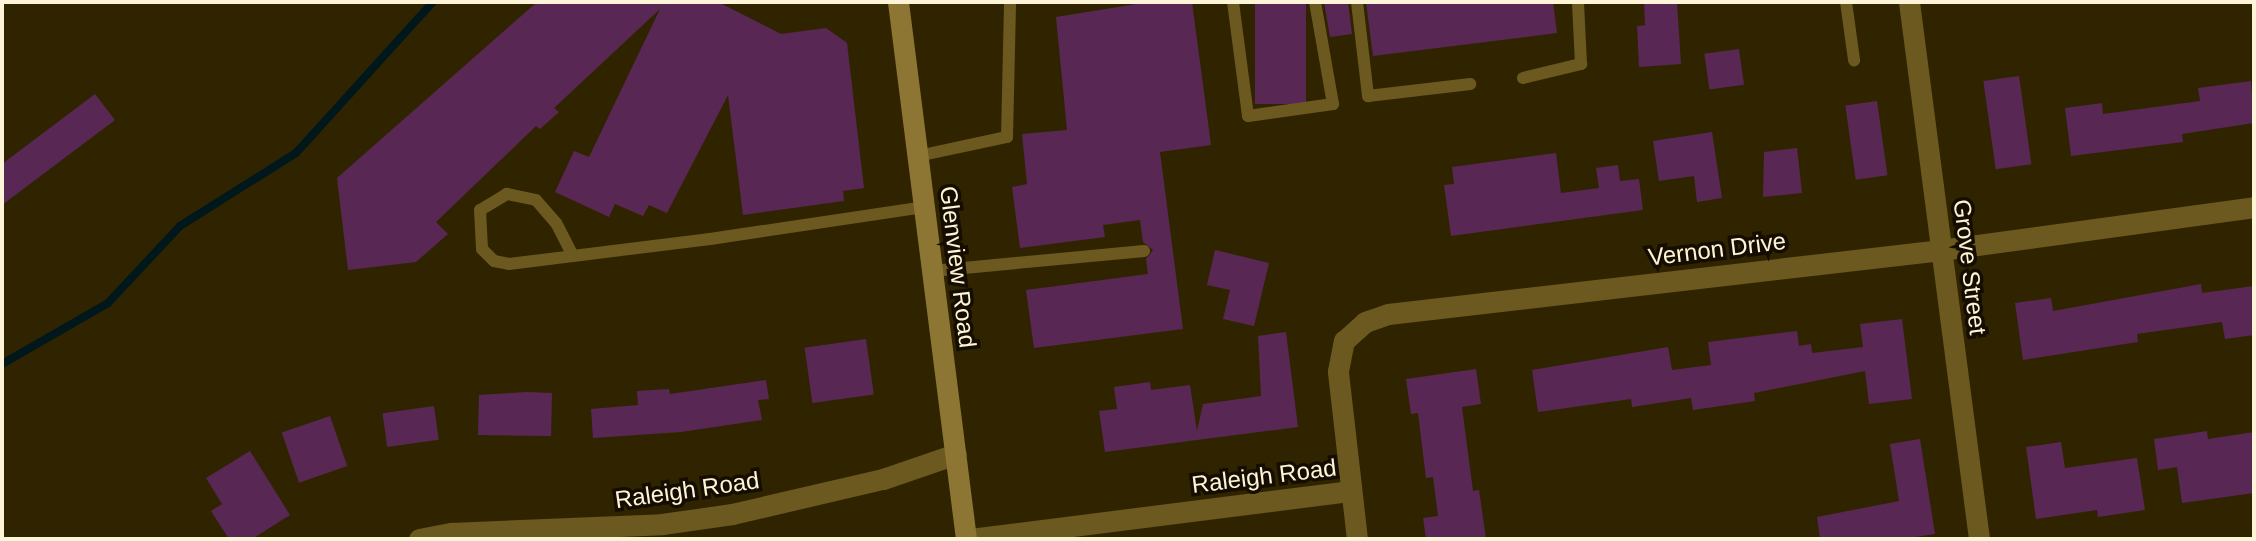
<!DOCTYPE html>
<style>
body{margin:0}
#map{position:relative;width:2256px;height:541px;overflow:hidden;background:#302400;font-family:Helvetica,sans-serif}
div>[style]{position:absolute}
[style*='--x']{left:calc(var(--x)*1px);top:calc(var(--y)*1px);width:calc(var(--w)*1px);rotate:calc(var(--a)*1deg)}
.stream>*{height:8px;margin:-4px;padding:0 4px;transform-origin:4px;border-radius:4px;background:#00171b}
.building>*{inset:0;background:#582754;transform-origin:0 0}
.service>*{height:12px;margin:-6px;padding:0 6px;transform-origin:6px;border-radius:6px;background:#6c591f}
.minor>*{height:21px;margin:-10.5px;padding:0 10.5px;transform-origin:10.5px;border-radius:10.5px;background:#6c591f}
.secondary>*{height:21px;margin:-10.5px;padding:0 10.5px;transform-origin:10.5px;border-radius:10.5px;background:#8d7634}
span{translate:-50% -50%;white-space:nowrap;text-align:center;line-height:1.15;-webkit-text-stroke:7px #150d00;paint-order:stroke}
.street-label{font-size:24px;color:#fef4d8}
.frame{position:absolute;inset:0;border:4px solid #fef4d8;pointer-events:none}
</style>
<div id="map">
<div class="stream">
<i style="--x:2;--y:364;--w:122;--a:-29.9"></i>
<i style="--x:108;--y:303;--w:105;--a:-46.9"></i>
<i style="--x:180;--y:226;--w:137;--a:-32.2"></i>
<i style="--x:296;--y:153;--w:204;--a:-47.8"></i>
</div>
<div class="building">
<i style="clip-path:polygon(537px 2px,718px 2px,781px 34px,826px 28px,847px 43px,864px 188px,843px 191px,844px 201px,743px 215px,728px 95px,667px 213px,649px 205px,643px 216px,615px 204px,609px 217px,555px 192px,574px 151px,589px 157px,660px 9px,554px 108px,559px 112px,540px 129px,536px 126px,436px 222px,448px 234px,416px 262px,348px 270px,337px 178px)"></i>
<i style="clip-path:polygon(1149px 2px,1192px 2px,1211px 145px,1160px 152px,1183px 329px,1034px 348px,1026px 290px,1148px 274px,1146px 259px,1153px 250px,1143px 242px,1140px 220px,1103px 225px,1105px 237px,1020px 248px,1012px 187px,1027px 184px,1022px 134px,1067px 130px,1056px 17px)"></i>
<i style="left:1255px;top:2px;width:51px;height:102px"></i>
<i style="clip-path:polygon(1324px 2px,1348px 2px,1352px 34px,1330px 37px)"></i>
<i style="clip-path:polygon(1366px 2px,1553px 2px,1557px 33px,1373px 56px)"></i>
<i style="clip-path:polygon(1644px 2px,1677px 2px,1681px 64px,1639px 67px,1637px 26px,1645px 25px)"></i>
<i style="left:1739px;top:49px;width:36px;height:35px;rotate:82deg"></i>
<i style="left:2019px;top:76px;width:89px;height:36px;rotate:82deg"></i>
<i style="clip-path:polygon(2251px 81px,2254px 123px,2182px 134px,2183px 142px,2071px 156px,2065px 108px,2102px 103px,2103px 114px,2200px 101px,2198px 88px)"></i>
<i style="clip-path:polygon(95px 94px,115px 120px,2px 205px,2px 164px)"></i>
<i style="left:1877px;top:101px;width:75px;height:32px;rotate:82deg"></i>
<i style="clip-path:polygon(1712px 132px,1722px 198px,1697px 202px,1694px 176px,1659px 181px,1653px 141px)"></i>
<i style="clip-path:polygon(1797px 148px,1802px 193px,1763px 197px,1764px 152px)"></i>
<i style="clip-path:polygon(1556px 153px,1561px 193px,1599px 188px,1596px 168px,1618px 165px,1620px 181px,1639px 179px,1643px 210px,1451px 236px,1444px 185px,1454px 184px,1452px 167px)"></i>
<i style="clip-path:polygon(1215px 250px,1269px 263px,1254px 326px,1223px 319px,1230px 290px,1207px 285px)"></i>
<i style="clip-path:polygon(2201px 284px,2202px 293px,2254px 286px,2254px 335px,2225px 339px,2222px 322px,2137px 334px,2138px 342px,2023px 360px,2015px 303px,2051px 298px,2053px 311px)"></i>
<i style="clip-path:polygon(1902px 319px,1912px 399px,1869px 404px,1865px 371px,1754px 393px,1755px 401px,1693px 410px,1691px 398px,1632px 407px,1631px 399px,1538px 412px,1532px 370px,1668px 347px,1672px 370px,1711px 365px,1708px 342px,1797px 331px,1799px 346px,1811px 344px,1812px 353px,1863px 347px,1860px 324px)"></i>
<i style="clip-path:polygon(1286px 332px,1298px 427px,1105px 452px,1099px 411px,1117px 409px,1114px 387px,1150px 382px,1151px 390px,1190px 385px,1197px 431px,1203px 404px,1261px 396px,1258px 336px)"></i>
<i style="left:866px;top:339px;width:56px;height:62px;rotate:82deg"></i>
<i style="clip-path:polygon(1476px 369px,1481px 404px,1462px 407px,1473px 491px,1479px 490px,1486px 539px,1426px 539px,1423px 518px,1438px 516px,1433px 477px,1426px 478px,1418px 413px,1411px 414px,1406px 379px)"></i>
<i style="clip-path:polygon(766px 380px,769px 399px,758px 400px,762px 420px,681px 432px,593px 438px,591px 409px,638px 405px,637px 391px,669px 389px,670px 394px)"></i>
<i style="clip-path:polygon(526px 392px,552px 393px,551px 436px,478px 435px,479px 395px)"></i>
<i style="left:434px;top:406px;width:34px;height:52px;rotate:82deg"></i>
<i style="left:330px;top:416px;width:53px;height:51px;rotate:71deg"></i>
<i style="clip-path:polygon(2207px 431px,2208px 439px,2254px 432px,2254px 493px,2182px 503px,2177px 467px,2158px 470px,2154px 439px)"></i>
<i style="clip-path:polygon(1920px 439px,1935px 534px,1902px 539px,1820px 539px,1817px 517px,1899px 501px,1890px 444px)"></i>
<i style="clip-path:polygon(2061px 442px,2065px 468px,2137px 458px,2145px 510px,2098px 517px,2097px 510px,2036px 519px,2026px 447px)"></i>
<i style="clip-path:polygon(250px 451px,290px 515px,252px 539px,229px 539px,211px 511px,222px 504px,206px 478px)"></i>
</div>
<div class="service">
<i style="--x:1233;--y:2;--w:115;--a:82.5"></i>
<i style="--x:1248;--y:116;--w:86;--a:-8"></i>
<i style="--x:1333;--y:104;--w:104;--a:-100"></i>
<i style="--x:1357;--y:2;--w:95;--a:83.3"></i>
<i style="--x:1368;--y:96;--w:103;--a:-6.7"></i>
<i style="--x:1846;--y:2;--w:59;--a:82.1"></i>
<i style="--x:1523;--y:78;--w:60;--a:-13.6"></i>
<i style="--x:1581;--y:64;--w:62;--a:-92.8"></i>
<i style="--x:918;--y:156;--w:91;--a:-12.1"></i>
<i style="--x:1007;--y:137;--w:135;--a:-88.7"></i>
<i style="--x:573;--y:256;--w:37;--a:-117"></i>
<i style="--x:556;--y:223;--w:30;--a:-131"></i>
<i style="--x:536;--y:200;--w:30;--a:-168"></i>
<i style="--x:507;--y:194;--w:31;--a:149"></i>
<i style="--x:480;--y:210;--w:39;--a:87"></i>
<i style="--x:482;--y:249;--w:17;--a:45"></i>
<i style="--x:494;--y:261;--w:15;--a:11"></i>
<i style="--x:509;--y:264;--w:64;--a:-7.1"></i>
<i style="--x:573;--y:256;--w:138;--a:-7.1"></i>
<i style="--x:710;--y:239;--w:216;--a:-8.5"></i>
<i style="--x:932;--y:271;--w:213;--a:-5.4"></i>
</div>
<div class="minor">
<i style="--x:1909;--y:2;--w:542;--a:82.57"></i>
<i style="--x:419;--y:539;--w:33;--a:-11"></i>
<i style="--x:451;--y:533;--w:211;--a:-2.4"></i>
<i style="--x:662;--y:524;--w:71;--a:-8.1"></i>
<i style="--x:732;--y:514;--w:155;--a:-13.1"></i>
<i style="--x:883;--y:479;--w:77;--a:-18.9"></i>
<i style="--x:970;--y:539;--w:384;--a:-7.2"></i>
<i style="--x:1357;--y:539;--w:169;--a:-96.5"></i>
<i style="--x:1338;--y:371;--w:31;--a:-79"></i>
<i style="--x:1344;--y:341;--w:28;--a:-42"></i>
<i style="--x:1365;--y:322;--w:24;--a:-19"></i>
<i style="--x:1388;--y:314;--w:557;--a:-6.6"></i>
<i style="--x:1941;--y:250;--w:316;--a:-7.8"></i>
</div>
<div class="secondary">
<i style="--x:898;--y:2;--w:541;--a:82.78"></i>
</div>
<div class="street-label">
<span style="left:1717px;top:249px;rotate:-7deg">Vernon Drive</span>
<span style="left:958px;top:267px;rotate:83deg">Glenview Road</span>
<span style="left:1970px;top:267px;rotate:83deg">Grove Street</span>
<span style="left:1264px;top:476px;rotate:-7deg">Raleigh Road</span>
<span style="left:687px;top:490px;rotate:-8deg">Raleigh Road</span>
</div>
<div class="frame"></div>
</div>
